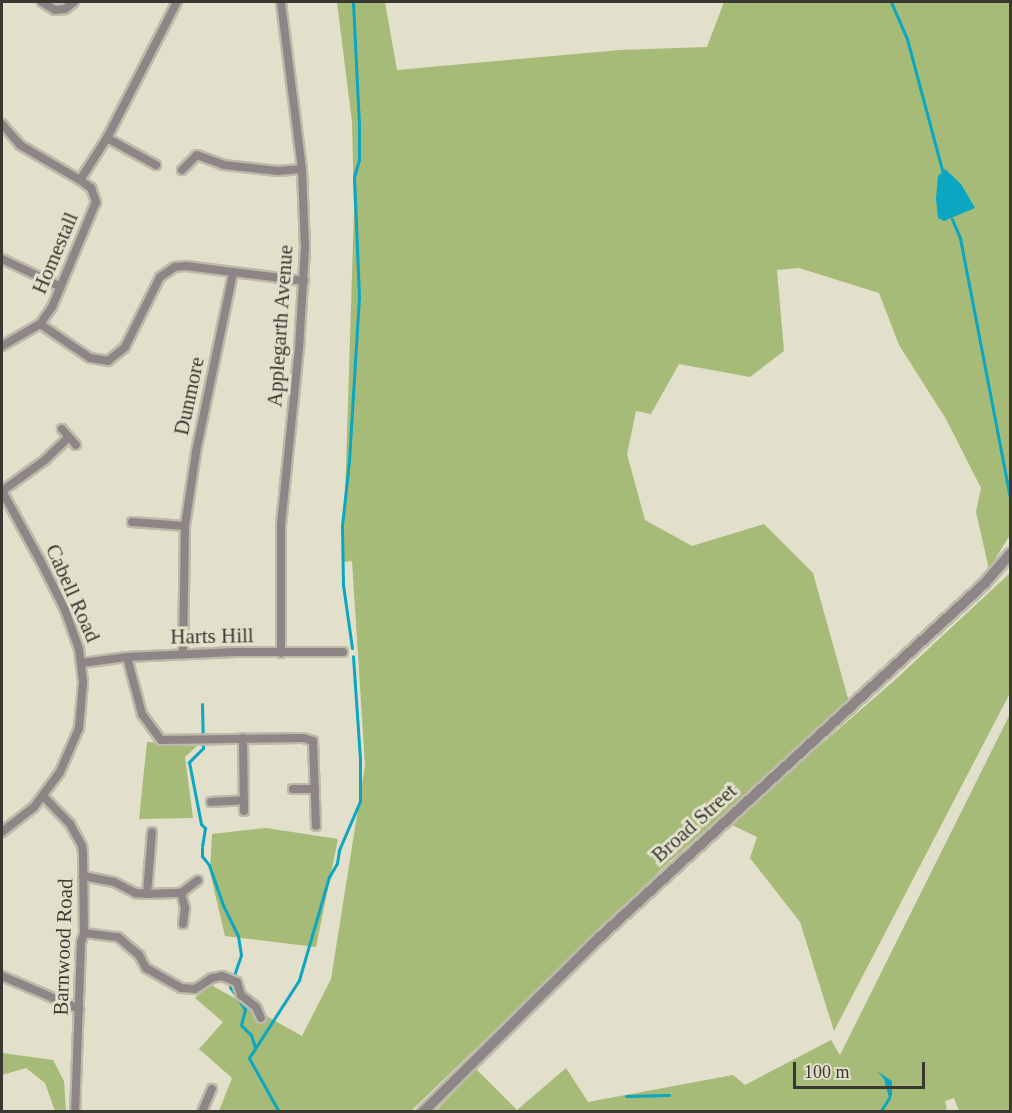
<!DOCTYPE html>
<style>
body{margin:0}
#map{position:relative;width:1012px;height:1113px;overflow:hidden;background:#e2dfcb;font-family:"Times New Roman",serif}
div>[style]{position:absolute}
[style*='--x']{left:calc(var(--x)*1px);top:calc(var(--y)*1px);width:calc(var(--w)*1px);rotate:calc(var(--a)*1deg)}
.green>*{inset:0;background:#a6bb77}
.water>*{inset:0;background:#0aa6c2}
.stream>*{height:3px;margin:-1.5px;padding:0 1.5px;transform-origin:1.5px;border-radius:1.5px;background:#0aa6c2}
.roads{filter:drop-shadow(2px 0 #bdbaa9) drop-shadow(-2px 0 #bdbaa9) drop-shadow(0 2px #bdbaa9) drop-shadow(0 -2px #bdbaa9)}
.minor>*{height:8px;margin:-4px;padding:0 4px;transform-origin:4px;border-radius:4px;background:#8e8587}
.tertiary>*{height:10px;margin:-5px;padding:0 5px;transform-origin:5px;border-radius:5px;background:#8e8587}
span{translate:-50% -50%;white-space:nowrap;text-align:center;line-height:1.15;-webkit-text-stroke:6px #e2dfcb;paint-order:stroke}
.street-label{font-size:21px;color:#3a3931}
.frame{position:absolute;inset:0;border:3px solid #3a3931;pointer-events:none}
.scale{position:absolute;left:793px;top:1062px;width:132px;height:27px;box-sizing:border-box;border:3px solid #3a3931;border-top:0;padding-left:8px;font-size:18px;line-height:21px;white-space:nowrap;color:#3a3931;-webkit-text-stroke:4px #e2dfcb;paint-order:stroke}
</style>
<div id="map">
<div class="green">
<i style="clip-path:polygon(337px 2px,385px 2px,397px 70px,620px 50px,707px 47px,724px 2px,1010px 2px,1010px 535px,989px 569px,976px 512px,981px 488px,946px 419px,899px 345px,879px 293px,799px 268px,777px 270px,784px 351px,750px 377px,679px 364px,651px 414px,636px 411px,627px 454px,645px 520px,692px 546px,764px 524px,813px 573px,849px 702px,669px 862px,411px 1111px,219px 1111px,232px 1078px,199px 1049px,223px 1022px,195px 998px,211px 985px,302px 1036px,331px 979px,365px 765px,352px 561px,343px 562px,354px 210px,352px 122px)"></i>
<i style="clip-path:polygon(1010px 573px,1010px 693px,834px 1031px,800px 922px,750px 858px,757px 837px,730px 824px,896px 679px)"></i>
<i style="clip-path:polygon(1010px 714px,1010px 1111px,959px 1111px,954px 1098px,945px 1101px,947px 1108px,943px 1112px,435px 1112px,476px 1069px,517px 1110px,566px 1068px,588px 1102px,733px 1075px,745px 1085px,831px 1040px,840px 1055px)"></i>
<i style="clip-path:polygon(147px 742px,199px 744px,185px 757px,193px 818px,139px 819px)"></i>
<i style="clip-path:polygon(266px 828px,338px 839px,316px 947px,225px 936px,210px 872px,212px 834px)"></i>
<i style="clip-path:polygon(2px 1053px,53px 1060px,64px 1081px,66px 1111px,55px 1111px,45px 1083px,26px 1068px,2px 1075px)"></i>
</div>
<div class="water">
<i style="clip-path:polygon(945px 169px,961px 184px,975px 208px,944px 221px,938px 218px,936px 199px,938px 176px)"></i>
<i style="clip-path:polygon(877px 1071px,892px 1081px,892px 1096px,889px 1098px,884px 1079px)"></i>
</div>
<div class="stream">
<i style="--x:891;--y:2;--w:40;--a:66.6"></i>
<i style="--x:907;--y:39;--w:136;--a:75"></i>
<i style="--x:952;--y:219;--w:21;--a:67"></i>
<i style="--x:960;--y:238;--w:265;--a:79.1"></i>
<i style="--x:352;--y:648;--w:64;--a:-98.1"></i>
<i style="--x:343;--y:585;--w:59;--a:-91"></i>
<i style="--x:342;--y:526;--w:66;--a:-83.9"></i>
<i style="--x:349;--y:460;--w:164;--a:-86.5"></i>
<i style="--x:359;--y:296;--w:119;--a:-92.4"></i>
<i style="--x:354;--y:177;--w:19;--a:-74"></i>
<i style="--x:359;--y:159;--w:34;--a:-90"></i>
<i style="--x:359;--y:125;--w:123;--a:-92.8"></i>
<i style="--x:202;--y:704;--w:44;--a:88.7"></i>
<i style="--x:203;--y:748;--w:20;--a:135"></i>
<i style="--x:189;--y:762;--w:63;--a:79"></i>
<i style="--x:201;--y:824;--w:6;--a:45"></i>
<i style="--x:205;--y:828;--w:18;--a:99"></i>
<i style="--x:202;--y:848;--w:8;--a:90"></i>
<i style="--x:202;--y:856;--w:11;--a:52"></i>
<i style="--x:209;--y:865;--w:42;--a:70.7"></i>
<i style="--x:223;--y:905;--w:34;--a:64"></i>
<i style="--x:238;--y:936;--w:19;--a:81"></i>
<i style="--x:241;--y:955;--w:34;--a:109"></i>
<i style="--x:230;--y:987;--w:27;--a:56"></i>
<i style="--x:245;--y:1009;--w:16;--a:104"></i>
<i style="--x:241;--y:1025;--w:14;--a:45"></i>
<i style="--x:251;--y:1035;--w:13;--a:72"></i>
<i style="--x:626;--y:1096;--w:43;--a:-1.3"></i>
<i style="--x:279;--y:1112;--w:62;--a:-119.1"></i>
<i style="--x:249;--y:1058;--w:93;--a:-57.3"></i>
<i style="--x:299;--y:980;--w:107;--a:-73.8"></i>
<i style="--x:329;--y:877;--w:16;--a:-60"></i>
<i style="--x:337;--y:863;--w:13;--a:-81"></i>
<i style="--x:339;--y:850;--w:53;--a:-66.8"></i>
<i style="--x:360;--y:801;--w:42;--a:-90"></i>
<i style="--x:360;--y:759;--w:103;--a:-93.9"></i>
<i style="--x:880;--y:1112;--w:17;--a:-57"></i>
</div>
<div class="roads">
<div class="minor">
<i style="--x:42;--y:2;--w:15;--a:32"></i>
<i style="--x:55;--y:10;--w:10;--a:-6"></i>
<i style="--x:65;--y:9;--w:11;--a:-38"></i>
<i style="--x:2;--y:124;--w:28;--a:49"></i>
<i style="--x:20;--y:145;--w:69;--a:30.3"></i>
<i style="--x:80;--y:180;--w:14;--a:36"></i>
<i style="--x:91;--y:188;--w:15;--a:70"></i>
<i style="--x:96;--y:202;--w:114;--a:112.7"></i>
<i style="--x:52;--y:307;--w:21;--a:125"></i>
<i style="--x:40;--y:324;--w:44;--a:149.9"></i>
<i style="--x:107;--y:138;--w:56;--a:28.9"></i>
<i style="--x:182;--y:170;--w:21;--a:-45"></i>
<i style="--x:197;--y:155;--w:29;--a:20"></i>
<i style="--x:224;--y:165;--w:54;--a:6.3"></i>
<i style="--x:278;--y:171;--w:24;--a:-5"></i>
<i style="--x:80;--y:180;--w:50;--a:-57.3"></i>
<i style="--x:107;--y:138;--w:153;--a:-62.8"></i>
<i style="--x:2;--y:259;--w:65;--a:25.4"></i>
<i style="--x:40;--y:324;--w:60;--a:34.2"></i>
<i style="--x:90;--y:358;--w:18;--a:9"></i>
<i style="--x:108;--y:361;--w:22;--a:-39"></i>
<i style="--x:125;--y:347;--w:78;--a:-63.4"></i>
<i style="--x:160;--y:277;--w:18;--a:-34"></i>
<i style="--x:175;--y:267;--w:11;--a:-5"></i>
<i style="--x:186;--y:266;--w:119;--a:7.2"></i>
<i style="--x:62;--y:429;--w:21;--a:49"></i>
<i style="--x:2;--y:491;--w:79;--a:61.2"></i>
<i style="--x:40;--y:560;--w:56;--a:63.4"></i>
<i style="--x:65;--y:610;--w:41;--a:70.3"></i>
<i style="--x:79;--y:649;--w:34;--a:83"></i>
<i style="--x:83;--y:683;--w:45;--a:95.1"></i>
<i style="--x:79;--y:728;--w:48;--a:113.4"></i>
<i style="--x:60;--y:772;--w:44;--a:126.6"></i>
<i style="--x:34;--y:807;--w:41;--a:142"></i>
<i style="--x:2;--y:491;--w:53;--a:-35.8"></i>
<i style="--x:45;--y:460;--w:33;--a:-44"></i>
<i style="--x:132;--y:522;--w:53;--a:4.3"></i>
<i style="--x:281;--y:653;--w:128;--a:-90"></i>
<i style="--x:281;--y:525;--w:177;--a:-84.2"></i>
<i style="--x:299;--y:349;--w:101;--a:-86.6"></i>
<i style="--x:305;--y:248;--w:79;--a:-92.2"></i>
<i style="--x:302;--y:169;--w:168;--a:-97.2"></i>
<i style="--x:183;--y:654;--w:128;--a:-89.1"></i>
<i style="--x:185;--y:526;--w:75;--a:-81.5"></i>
<i style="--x:196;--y:452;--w:182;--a:-78.3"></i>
<i style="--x:127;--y:657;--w:59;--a:75.3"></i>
<i style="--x:142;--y:714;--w:32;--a:54"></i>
<i style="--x:161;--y:740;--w:142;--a:-0.8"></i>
<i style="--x:303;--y:738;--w:10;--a:17"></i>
<i style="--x:313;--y:741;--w:85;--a:88"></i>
<i style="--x:82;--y:663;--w:45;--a:-7.6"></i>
<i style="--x:127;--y:657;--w:108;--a:-2.7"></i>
<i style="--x:235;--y:652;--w:108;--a:0"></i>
<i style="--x:243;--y:738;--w:73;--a:89.2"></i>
<i style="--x:293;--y:789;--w:22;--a:0"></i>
<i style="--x:43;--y:796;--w:39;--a:46"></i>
<i style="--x:70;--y:824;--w:25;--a:61"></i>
<i style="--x:82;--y:846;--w:7;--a:82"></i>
<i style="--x:83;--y:853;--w:80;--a:89.3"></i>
<i style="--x:84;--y:933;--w:10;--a:107"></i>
<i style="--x:81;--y:943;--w:169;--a:92"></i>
<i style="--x:211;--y:802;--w:33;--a:-3"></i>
<i style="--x:83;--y:876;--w:32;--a:11"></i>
<i style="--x:114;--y:882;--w:25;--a:27"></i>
<i style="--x:136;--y:893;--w:11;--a:5"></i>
<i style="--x:147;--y:894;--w:34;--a:-2"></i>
<i style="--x:181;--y:893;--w:21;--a:-37"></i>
<i style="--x:181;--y:893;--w:16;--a:75"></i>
<i style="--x:185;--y:908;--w:16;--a:97"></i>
<i style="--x:147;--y:894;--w:62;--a:-85.4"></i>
<i style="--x:84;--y:933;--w:34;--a:7"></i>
<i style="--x:118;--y:937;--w:28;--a:41"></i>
<i style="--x:139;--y:955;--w:15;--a:62"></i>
<i style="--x:146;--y:968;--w:40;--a:29.7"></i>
<i style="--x:181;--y:988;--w:14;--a:4"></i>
<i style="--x:195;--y:989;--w:20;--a:-33"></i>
<i style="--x:212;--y:978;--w:10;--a:-11"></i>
<i style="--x:222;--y:976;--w:16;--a:22"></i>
<i style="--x:237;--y:982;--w:14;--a:73"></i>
<i style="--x:241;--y:995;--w:19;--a:39"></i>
<i style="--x:256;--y:1007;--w:12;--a:66"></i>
<i style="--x:2;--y:976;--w:84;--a:23.2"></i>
<i style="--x:202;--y:1112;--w:25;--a:-67"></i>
</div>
<div class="tertiary">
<i style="--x:423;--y:1112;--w:249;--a:-44.7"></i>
<i style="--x:600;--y:937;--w:522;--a:-42.59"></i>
<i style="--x:984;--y:584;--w:40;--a:-49"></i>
</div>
</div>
<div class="street-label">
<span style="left:55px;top:253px;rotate:-67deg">Homestall</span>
<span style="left:280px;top:326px;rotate:-86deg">Applegarth Avenue</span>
<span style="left:189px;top:396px;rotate:-78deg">Dunmore</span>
<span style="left:73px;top:593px;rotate:66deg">Cabell Road</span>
<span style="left:212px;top:636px;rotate:-1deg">Harts Hill</span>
<span style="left:694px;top:823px;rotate:-42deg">Broad Street</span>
<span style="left:63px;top:947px;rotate:-88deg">Barnwood Road</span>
</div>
<div class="frame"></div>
<div class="scale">100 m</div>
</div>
